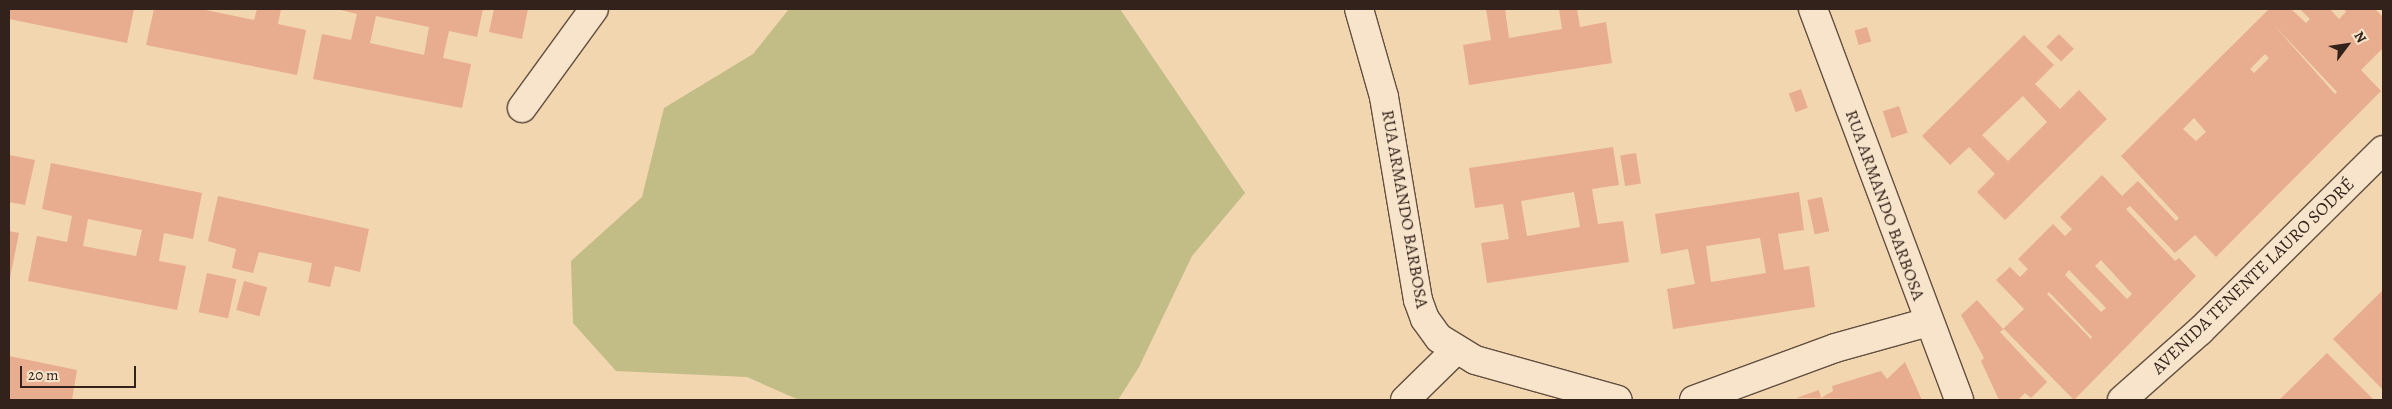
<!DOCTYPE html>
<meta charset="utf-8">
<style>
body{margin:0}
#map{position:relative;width:2392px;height:409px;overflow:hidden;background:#f2d6af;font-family:Alegreya,serif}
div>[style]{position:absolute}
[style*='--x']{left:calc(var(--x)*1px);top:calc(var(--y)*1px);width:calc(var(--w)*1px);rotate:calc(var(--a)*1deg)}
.green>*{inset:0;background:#c2bc86}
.building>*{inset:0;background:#e8ad8e;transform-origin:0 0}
.roads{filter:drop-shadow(1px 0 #634f40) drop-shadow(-1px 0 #634f40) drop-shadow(0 1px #634f40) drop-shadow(0 -1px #634f40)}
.minor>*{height:28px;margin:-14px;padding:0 14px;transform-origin:14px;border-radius:14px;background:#f7e4cb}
span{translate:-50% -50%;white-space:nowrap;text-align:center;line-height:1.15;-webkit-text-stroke:4.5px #f7e4cb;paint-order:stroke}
.street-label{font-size:18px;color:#33221b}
.frame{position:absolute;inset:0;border:10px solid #33221b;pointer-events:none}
.north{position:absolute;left:2322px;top:20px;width:50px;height:50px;-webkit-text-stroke:4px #f7e4cb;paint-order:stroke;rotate:59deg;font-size:14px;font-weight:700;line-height:20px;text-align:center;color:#33221b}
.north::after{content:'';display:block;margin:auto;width:18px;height:22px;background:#33221b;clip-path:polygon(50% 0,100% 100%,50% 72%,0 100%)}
.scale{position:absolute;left:20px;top:366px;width:116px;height:22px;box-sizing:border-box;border:2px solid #33221b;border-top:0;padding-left:6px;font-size:15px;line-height:18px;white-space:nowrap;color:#33221b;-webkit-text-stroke:4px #f7e4cb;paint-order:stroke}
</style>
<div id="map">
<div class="green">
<i style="clip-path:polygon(789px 9px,1120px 9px,1245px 193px,1192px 256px,1139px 367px,1118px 400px,799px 400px,747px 377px,616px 371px,573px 323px,571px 261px,642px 197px,664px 108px,753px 54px)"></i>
</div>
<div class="building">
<i style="clip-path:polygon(9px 9px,134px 9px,127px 43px,9px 19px)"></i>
<i style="clip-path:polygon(154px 9px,201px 9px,254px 20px,257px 9px,281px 9px,278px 24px,306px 30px,297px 75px,146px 45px)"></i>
<i style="clip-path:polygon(evenodd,337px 9px,483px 9px,477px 37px,449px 31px,443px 58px,471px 64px,462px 108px,313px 79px,322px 34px,351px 40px,357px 14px,337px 9px,376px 16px,429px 27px,424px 55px,370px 43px,376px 16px)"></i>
<i style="clip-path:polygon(494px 9px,528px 9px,522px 39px,489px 32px)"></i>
<i style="clip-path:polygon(1486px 9px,1505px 9px,1509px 38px,1562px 29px,1559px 9px,1577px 9px,1580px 27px,1606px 22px,1612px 63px,1469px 85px,1463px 45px,1491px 40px)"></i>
<i style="clip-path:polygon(evenodd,2269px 9px,2291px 9px,2306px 23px,2310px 19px,2300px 9px,2330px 9px,2339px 19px,2346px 12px,2344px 9px,2375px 9px,2383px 17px,2383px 48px,2361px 70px,2381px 91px,2216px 257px,2195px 235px,2175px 253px,2130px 206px,2126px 209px,2175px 261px,2179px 258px,2196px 276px,2074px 400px,2004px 329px,2000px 332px,2047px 382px,2031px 398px,2025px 393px,2018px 400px,1999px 400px,1981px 361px,1984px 358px,1961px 315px,1977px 300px,2003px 329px,2024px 309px,1996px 280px,2010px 267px,2020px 277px,2028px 269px,2018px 259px,2053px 224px,2065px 236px,2072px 229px,2060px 217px,2102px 175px,2122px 196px,2138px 181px,2176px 221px,2179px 218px,2121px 156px,2269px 9px,2272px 23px,2337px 92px,2335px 94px,2272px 23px,2269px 9px,2265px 54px,2269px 58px,2254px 73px,2250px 69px,2265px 54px,2269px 9px,2194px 118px,2206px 132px,2196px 141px,2183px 129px,2194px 118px,2269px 9px,2101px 260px,2132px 294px,2127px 299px,2095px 266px,2101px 260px,2269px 9px,2069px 270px,2106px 308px,2101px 312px,2065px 275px,2069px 270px,2269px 9px,2049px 292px,2092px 337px,2091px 339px,2047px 294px,2049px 292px)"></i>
<i style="left:1867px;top:27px;width:15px;height:13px;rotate:74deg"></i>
<i style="left:2059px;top:34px;width:21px;height:18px;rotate:45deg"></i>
<i style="clip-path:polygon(evenodd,2024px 35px,2054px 65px,2035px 84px,2060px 109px,2079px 90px,2107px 119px,2005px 220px,1977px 192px,1995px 174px,1969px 147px,1950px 165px,1922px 136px,2024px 35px,2023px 96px,2047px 122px,2008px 161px,1982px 135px,2023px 96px)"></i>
<i style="left:1801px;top:89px;width:20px;height:13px;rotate:70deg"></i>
<i style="left:1899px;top:106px;width:28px;height:17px;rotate:72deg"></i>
<i style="clip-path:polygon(evenodd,1613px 147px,1619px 185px,1592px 189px,1598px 224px,1623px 221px,1629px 262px,1487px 283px,1481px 243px,1509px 239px,1503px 204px,1475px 208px,1469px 168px,1613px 147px,1574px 192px,1580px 227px,1527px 236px,1521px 201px,1574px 192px)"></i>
<i style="left:1636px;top:153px;width:31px;height:16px;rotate:81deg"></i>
<i style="clip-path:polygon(9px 155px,35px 160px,25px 205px,9px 202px)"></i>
<i style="clip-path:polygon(evenodd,51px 163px,202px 193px,193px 239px,164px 233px,159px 261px,186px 266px,177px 310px,28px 281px,37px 236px,67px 242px,72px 216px,42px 209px,51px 163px,88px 219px,142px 230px,136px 256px,83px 246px,88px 219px)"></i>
<i style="clip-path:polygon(evenodd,1799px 192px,1804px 230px,1778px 234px,1784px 270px,1809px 266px,1815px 307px,1673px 329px,1667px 289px,1695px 284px,1688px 249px,1661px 254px,1655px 214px,1799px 192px,1760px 238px,1766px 273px,1711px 282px,1706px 246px,1760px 238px)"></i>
<i style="clip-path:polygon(218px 196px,369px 229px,360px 272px,335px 266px,330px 287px,308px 282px,312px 263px,259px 252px,253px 273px,232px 268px,236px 249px,208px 241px)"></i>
<i style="left:1822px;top:197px;width:35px;height:15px;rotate:78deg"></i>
<i style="clip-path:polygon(9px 231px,19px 233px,10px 278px,9px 278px)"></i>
<i style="left:207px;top:273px;width:30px;height:40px;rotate:12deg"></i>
<i style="left:244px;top:281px;width:24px;height:30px;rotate:15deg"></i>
<i style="clip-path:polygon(2383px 290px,2383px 390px,2333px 339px)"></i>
<i style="clip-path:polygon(2327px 353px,2374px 400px,2279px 400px)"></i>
<i style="clip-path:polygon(9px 356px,77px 370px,72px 400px,9px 400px)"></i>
<i style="clip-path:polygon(1905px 362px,1922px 400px,1796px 398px,1819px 390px,1821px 398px,1833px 391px,1832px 386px,1881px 371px,1887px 379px)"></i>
</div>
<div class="roads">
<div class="minor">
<i style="--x:1359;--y:9;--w:91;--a:74.1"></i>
<i style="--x:1384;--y:97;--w:206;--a:80.5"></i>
<i style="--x:1418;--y:300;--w:20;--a:70"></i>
<i style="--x:1425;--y:319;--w:24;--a:54"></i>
<i style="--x:1439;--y:338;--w:42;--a:31.4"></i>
<i style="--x:1475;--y:360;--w:148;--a:15.6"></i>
<i style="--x:1813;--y:9;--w:417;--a:69.5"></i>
<i style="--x:522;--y:108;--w:122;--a:-54"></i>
<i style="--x:1405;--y:400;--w:70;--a:-44.4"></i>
<i style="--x:1694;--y:400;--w:150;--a:-20.2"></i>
<i style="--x:1835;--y:348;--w:97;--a:-15.6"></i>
<i style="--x:2122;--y:400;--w:104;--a:-41.5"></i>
<i style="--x:2200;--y:331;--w:257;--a:-44.7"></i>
</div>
</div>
<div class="street-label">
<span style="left:1885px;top:205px;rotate:70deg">RUA ARMANDO BARBOSA</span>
<span style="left:1405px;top:209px;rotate:80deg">RUA ARMANDO BARBOSA</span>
<span style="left:2253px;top:276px;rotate:-44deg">AVENIDA TENENTE LAURO SODRÉ</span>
</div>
<div class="frame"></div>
<div class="north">N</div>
<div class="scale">20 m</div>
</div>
